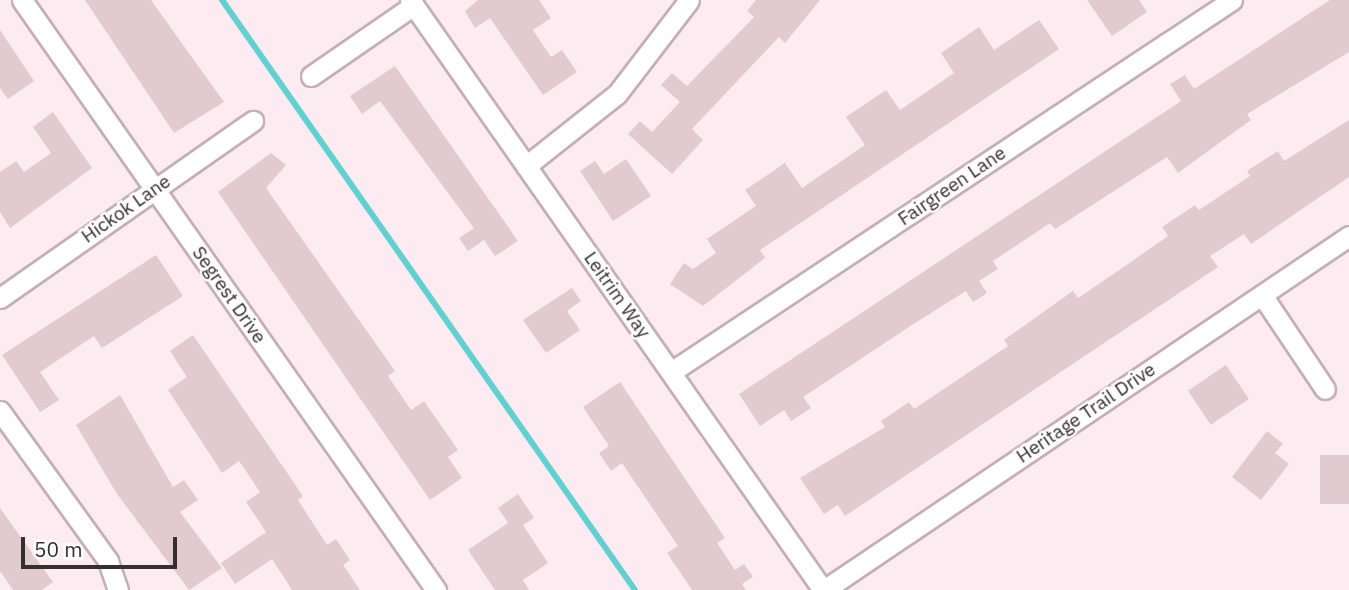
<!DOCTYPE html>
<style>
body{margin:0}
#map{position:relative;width:1349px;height:590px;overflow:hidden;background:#fcebf0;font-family:"IBM Plex Sans",sans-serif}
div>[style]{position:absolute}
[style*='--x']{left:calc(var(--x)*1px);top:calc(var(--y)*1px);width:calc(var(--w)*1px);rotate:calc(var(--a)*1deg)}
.stream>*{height:6px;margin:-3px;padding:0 3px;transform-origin:3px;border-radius:3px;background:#62cfd0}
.building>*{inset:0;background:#e1cbd1;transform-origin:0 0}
.roads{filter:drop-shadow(2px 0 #c4afb5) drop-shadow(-2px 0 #c4afb5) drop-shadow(0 2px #c4afb5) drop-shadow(0 -2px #c4afb5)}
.street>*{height:19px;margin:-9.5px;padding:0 9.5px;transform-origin:9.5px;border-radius:9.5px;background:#fff}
span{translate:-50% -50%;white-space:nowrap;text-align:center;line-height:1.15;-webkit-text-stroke:5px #fdfdfd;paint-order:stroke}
.street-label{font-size:19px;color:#362e30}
.scale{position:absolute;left:21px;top:537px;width:156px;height:32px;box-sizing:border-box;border:4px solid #362e30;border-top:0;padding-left:9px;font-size:21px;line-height:24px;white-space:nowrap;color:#362e30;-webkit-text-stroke:5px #fdfdfd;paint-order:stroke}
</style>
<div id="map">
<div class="stream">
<i style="--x:222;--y:0;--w:720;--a:55.01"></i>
</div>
<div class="building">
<i style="clip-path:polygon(85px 0,151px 0,224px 102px,174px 133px)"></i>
<i style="clip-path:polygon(478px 0,539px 0,551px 18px,533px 30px,551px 57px,562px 50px,577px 72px,543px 95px,490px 18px,475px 28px,465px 11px)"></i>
<i style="clip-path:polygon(756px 0,820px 0,785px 43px,779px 37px,692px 129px,703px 140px,672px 174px,628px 134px,640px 121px,652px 132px,680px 102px,661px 85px,672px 73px,687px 86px,754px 17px,747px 11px)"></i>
<i style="clip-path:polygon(1087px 0,1139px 0,1147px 12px,1112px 36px)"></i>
<i style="clip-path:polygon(1330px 0,1349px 0,1349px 52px,1247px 114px,1251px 120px,1178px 173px,1167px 157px,1055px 229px,1050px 223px,993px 261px,998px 269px,979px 281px,987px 293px,973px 302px,966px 291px,912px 325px,803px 397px,811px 408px,791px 421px,784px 410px,760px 426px,739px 394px,1181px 101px,1170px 84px,1185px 75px,1194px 89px)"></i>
<i style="clip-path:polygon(1039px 20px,1059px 49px,760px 250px,765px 258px,703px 306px,670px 284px,684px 263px,693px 269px,716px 253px,707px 239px,756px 206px,745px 190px,785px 163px,802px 188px,865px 145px,846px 117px,886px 90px,900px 110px,954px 73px,941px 53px,979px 27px,994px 50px)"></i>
<i style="clip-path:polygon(0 30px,34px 81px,8px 99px,0 88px)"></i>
<i style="clip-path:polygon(395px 66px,518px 241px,495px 256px,484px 240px,468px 251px,459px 238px,474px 228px,380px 101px,362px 114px,350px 96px)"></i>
<i style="clip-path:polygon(53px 112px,92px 168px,10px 228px,0 212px,0 172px,16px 161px,24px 172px,51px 153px,33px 127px)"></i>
<i style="clip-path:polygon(1349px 120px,1349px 177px,1251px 244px,1244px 234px,1210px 256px,1218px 267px,845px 516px,838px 505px,824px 514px,800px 478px,885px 427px,881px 421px,909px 402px,914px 409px,1008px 346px,1004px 340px,1073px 291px,1078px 298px,1131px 262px,1168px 236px,1162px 227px,1195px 205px,1199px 210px,1250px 176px,1247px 171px,1278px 151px,1284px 161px)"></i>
<i style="clip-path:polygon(271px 153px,286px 165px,266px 188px,395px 371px,388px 376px,411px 410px,424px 401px,458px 450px,448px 457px,462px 478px,430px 500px,218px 192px)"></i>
<i style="clip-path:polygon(626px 159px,651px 196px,613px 221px,580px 171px,595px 161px,604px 174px)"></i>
<i style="clip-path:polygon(156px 255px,183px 296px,102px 348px,94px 336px,40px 372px,59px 400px,40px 412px,2px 355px)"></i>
<i style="clip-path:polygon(572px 288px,581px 301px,567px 311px,580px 330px,546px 353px,523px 320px)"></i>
<i style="clip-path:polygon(193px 335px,303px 496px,298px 500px,327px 545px,336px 539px,350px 560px,343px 565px,360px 590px,292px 590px,272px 559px,235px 584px,221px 563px,266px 532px,246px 502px,260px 492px,239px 461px,222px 473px,168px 390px,187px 377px,170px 351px)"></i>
<i style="left:1226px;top:365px;width:41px;height:46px;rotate:56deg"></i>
<i style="clip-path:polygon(620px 382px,725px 538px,717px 543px,735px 570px,744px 564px,753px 577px,742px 584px,746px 590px,692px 590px,667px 553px,678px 546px,622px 463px,611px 471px,599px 453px,609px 446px,583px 407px)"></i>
<i style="clip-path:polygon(120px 395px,173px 487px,184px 480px,198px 500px,180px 512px,222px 568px,189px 590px,117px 494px,76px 425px)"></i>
<i style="clip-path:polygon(1267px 431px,1283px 444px,1275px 453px,1289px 464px,1261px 500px,1232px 477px)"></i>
<i style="left:1320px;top:455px;width:29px;height:49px"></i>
<i style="clip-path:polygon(518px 494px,534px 518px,523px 525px,548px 563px,523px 580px,529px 590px,495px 590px,468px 550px,508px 523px,498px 508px)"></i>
<i style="clip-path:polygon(0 508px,53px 582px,42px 590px,13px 590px,0 571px)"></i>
</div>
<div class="roads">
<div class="street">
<i style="--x:22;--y:0;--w:721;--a:54.94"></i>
<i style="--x:410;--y:0;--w:720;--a:55.01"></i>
<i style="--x:311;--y:76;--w:125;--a:-34.6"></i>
<i style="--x:526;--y:166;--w:116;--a:-38.4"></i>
<i style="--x:617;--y:94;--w:118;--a:-52.5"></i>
<i style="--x:1262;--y:295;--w:113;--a:56.2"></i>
<i style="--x:0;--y:298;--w:309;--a:-35"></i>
<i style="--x:671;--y:372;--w:673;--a:-33.55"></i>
<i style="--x:0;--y:411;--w:185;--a:54.2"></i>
<i style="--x:108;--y:561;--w:31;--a:71"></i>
<i style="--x:824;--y:590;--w:633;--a:-33.99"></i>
</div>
</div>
<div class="street-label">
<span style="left:952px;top:186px;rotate:-34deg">Fairgreen Lane</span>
<span style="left:126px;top:209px;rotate:-35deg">Hickok Lane</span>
<span style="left:229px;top:295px;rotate:55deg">Segrest Drive</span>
<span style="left:617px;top:295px;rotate:55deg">Leitrim Way</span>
<span style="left:1086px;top:413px;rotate:-34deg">Heritage Trail Drive</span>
</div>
<div class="scale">50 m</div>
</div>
